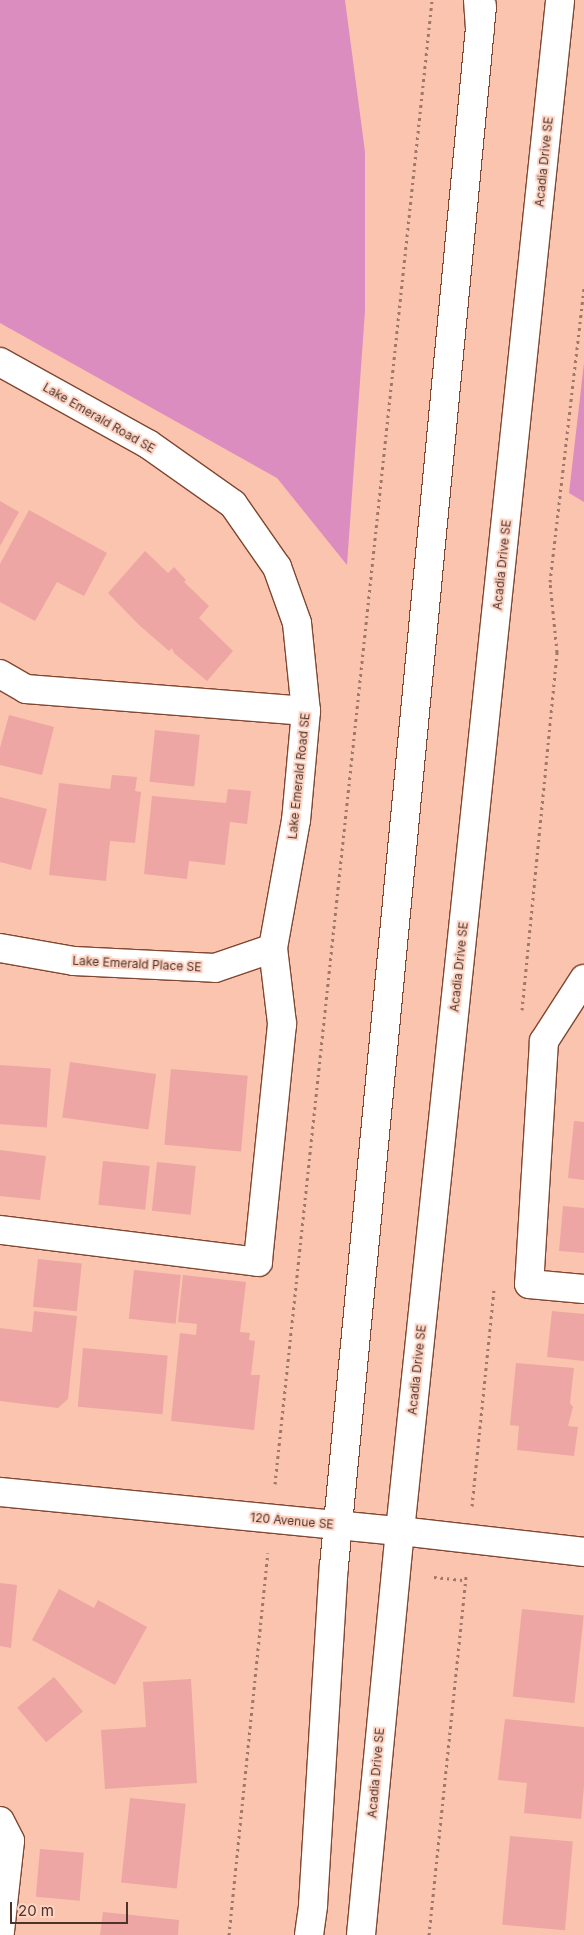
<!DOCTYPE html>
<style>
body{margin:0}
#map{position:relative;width:584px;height:1935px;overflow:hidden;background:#fac4af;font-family:Inter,sans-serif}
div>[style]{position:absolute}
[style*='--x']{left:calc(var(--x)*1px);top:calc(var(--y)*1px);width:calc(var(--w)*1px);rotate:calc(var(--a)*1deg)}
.green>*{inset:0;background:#dc8dbf}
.building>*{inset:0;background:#eda6a3;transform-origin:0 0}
.path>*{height:3px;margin-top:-1.5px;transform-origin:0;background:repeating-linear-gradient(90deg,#a07869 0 2.5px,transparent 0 6.5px)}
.roads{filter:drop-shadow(1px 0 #804731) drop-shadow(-1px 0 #804731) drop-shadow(0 1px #804731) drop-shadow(0 -1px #804731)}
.minor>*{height:28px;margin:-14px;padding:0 14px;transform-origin:14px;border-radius:14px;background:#fff}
.major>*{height:28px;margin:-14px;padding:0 14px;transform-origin:14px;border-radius:14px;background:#fff}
span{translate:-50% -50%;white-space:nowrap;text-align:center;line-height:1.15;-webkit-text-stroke:4px #fed5c5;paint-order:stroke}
.street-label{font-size:12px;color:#4e3329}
.scale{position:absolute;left:10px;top:1902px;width:118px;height:22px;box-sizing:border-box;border:2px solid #4e3329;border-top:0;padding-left:6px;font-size:15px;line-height:18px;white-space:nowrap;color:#4e3329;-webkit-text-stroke:4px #fed5c5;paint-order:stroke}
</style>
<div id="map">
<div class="green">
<i style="clip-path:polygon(0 0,345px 0,365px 152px,365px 311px,347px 565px,277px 478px,0 323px)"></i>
<i style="clip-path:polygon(584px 363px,584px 502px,569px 493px)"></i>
</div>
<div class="building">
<i style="clip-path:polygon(0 501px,19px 512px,0 546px)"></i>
<i style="clip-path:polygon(29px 510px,107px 553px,84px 596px,57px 582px,35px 621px,0 602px,0 564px)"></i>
<i style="clip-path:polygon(145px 551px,168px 573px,174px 567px,186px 580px,184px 582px,209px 606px,199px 618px,233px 651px,207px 681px,174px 653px,172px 648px,169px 651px,139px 625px,108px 593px)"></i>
<i style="clip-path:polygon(9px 715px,54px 727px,42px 775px,0 765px,0 748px)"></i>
<i style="left:155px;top:730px;width:45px;height:52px;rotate:6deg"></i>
<i style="clip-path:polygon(112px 775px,137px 777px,135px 791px,141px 792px,135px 843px,110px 841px,106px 881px,49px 875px,59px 783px,110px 789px)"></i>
<i style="clip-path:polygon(228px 789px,251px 791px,247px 824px,230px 822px,225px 865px,189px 861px,187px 879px,144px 874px,152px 796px,226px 803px)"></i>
<i style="clip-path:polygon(0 797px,47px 809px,31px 870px,0 862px)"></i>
<i style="left:70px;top:1062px;width:87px;height:56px;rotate:8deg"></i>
<i style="left:0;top:1065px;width:51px;height:59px;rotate:4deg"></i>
<i style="left:171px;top:1069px;width:77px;height:76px;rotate:5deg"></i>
<i style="clip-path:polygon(574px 1121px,584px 1122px,584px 1180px,568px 1178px)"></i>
<i style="clip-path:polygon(0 1150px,46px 1156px,40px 1200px,0 1196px)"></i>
<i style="left:103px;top:1161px;width:47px;height:44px;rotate:6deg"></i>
<i style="left:157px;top:1162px;width:39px;height:49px;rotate:6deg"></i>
<i style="clip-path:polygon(563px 1206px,584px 1208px,584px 1253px,559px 1251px)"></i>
<i style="left:38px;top:1259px;width:44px;height:48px;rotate:6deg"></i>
<i style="left:134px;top:1270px;width:47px;height:49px;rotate:6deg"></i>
<i style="clip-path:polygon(183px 1275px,246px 1282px,240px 1332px,250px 1333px,249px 1340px,255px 1341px,251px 1375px,260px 1375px,254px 1430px,171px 1421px,180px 1333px,196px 1335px,197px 1324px,178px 1322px)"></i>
<i style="clip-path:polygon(34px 1311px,77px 1316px,68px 1399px,58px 1408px,0 1401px,0 1328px,32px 1332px)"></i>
<i style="clip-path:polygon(552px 1311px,584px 1314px,584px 1361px,547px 1357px)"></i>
<i style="left:83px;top:1348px;width:85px;height:59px;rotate:5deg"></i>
<i style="clip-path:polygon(516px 1363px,574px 1368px,570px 1403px,573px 1407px,568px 1426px,578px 1427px,574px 1456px,517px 1450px,519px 1426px,510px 1425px)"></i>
<i style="clip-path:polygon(0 1583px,17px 1585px,11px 1648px,0 1646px)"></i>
<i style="clip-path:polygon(59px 1589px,94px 1608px,98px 1600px,147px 1627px,115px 1685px,32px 1640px)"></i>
<i style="left:522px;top:1609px;width:62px;height:88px;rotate:6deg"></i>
<i style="left:54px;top:1677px;width:45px;height:48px;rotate:50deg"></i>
<i style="clip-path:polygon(191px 1679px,197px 1783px,105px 1789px,101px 1730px,146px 1727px,143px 1682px)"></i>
<i style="clip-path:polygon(505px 1719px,584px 1727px,584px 1786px,581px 1819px,524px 1813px,527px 1783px,498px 1780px)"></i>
<i style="left:130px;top:1798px;width:56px;height:85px;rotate:6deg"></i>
<i style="left:510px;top:1836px;width:63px;height:89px;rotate:5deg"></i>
<i style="left:40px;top:1849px;width:44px;height:48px;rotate:5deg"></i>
<i style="clip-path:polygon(103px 1912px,179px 1920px,178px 1935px,100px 1935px)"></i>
</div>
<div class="path">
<i style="--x:522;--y:1010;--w:360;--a:-84.4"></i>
<i style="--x:557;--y:652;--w:70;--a:-95.7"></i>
<i style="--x:550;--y:582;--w:296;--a:-83.4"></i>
<i style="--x:275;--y:1484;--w:1492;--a:-83.96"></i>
<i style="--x:472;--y:1506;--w:217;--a:-84.2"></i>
<i style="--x:434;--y:1577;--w:31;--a:6"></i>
<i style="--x:229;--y:1935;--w:384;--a:-84.2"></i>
<i style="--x:429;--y:1935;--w:363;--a:-84.1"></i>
</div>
<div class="roads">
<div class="minor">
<i style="--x:0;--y:362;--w:169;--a:29"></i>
<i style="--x:148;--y:444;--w:104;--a:35.2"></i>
<i style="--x:233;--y:504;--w:77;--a:55.1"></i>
<i style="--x:277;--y:567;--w:59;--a:70.3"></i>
<i style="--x:297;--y:623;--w:88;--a:84.2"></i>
<i style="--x:306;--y:711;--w:109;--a:95.2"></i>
<i style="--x:296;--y:820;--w:130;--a:100.2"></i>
<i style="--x:273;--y:948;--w:77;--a:83.2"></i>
<i style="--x:282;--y:1024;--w:239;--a:95.8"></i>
<i style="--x:258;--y:1262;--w:260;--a:-172.9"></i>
<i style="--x:0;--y:674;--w:30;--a:30"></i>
<i style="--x:26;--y:689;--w:281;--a:4.5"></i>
<i style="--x:0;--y:948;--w:75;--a:10"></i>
<i style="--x:74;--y:961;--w:141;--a:2.8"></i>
<i style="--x:215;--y:968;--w:61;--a:-19"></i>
<i style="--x:584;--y:979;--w:74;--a:122.8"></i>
<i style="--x:544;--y:1041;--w:243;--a:93.5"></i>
<i style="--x:529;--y:1284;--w:55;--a:5.2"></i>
<i style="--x:0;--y:1492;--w:402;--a:5.6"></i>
<i style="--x:400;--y:1531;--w:185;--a:6.5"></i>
<i style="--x:0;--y:1821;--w:22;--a:63"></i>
<i style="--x:10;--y:1841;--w:92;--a:96.3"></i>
<i style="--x:309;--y:1935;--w:30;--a:-82"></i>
<i style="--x:313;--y:1905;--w:340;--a:-86.5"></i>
<i style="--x:334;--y:1566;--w:1567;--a:-84.58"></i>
<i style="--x:361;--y:1935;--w:406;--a:-84.5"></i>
<i style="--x:400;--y:1531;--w:1539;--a:-84.03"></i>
</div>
<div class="major">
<i style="--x:478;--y:0;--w:30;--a:86"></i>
</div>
</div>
<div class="street-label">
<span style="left:544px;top:162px;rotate:-84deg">Acadia Drive SE</span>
<span style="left:99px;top:418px;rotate:30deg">Lake Emerald Road SE</span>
<span style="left:502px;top:565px;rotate:-84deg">Acadia Drive SE</span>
<span style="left:299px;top:776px;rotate:-84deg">Lake Emerald Road SE</span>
<span style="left:137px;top:964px;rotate:3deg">Lake Emerald Place SE</span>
<span style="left:459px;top:967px;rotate:-84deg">Acadia Drive SE</span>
<span style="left:417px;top:1370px;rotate:-84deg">Acadia Drive SE</span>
<span style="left:292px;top:1521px;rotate:5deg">120 Avenue SE</span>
<span style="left:376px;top:1773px;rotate:-85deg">Acadia Drive SE</span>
</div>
<div class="scale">20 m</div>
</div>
